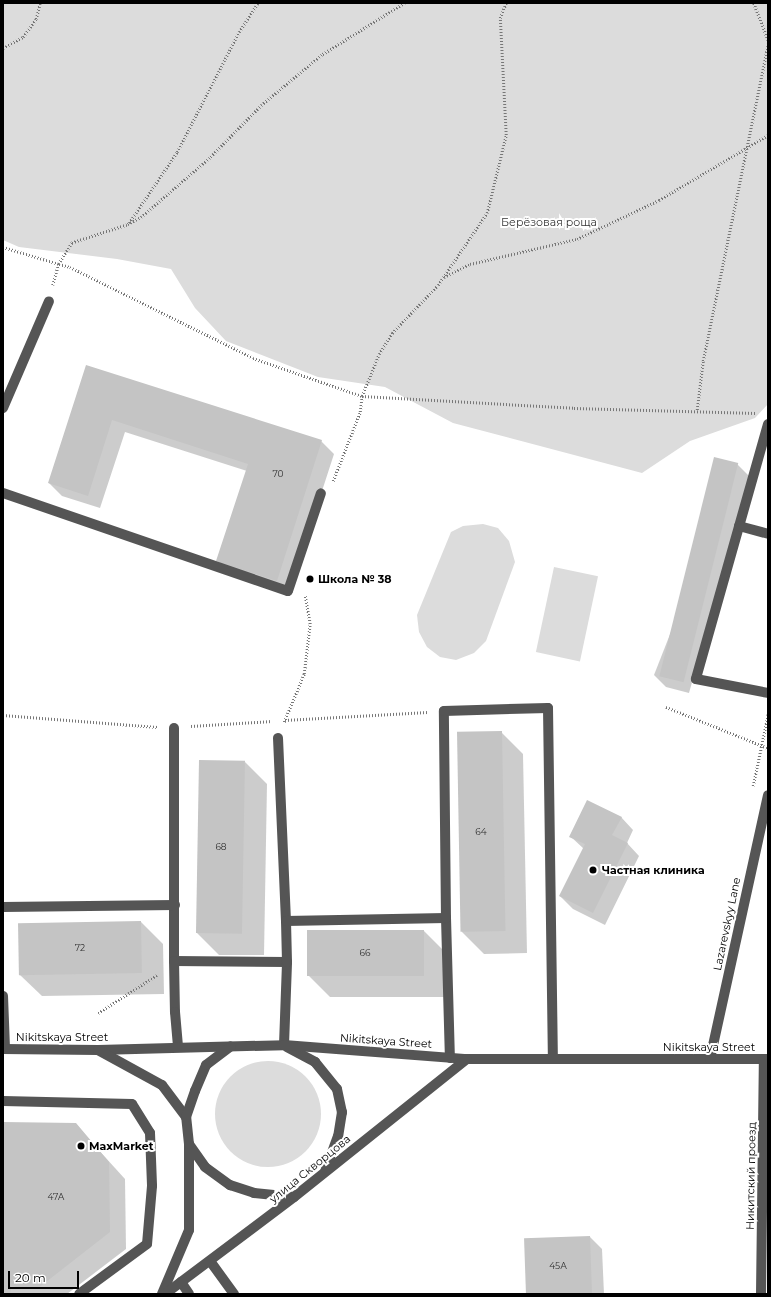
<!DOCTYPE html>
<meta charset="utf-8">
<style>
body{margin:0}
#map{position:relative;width:771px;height:1297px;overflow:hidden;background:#fff;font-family:Montserrat,sans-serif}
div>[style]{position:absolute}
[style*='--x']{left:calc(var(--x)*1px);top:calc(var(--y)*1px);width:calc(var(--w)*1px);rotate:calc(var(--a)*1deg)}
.green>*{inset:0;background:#dcdcdc;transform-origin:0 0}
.round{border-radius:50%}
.shadow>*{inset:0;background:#0003}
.building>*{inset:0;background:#c4c4c4;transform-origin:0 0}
.path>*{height:2.5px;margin-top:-1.25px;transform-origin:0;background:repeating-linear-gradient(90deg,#777 0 1px,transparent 0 3px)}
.minor>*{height:10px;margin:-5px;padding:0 5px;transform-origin:5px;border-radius:5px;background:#555}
.dots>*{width:11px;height:11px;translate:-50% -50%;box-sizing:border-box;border:2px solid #fff;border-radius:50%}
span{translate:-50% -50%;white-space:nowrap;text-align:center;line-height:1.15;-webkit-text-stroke:4px #fff;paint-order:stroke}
.number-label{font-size:9px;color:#313131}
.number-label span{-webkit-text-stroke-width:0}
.park-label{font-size:11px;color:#333}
.poi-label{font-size:11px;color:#000;font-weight:700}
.left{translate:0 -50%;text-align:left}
.street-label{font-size:11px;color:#000}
.frame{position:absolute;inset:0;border:4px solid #000;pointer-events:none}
.scale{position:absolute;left:8px;top:1271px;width:71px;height:18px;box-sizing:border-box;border:2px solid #000;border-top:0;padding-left:5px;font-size:12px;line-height:14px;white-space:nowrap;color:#000;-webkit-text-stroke:3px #fff;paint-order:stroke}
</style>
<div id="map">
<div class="green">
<i style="clip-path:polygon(3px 3px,768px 3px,768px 404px,755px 418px,690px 441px,642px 473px,453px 423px,385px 387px,318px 377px,226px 341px,195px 308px,171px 269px,117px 259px,19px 247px,3px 240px)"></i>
<i style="clip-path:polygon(483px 524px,498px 528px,509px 541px,515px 562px,486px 641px,474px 653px,456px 660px,440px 657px,427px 647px,419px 632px,417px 615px,451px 532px,463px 526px)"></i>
<i style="left:554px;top:567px;width:45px;height:87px;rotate:12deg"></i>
<i class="round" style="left:215px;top:1061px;width:106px;height:106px"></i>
</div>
<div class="shadow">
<i style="clip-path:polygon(87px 366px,321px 441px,334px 454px,289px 593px,230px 574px,218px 561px,247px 471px,125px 432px,100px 508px,62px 496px,49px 483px)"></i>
<i style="clip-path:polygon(737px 464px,750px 477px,689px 693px,666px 687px,654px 675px)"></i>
<i style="clip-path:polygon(501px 732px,523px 754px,527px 953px,484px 954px,462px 932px)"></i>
<i style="clip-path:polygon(245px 762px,267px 784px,264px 955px,219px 955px,197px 933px)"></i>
<i style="clip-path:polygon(621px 817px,633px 830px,627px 843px,639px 856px,605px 925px,573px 909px,560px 896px,584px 849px,570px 836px)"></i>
<i style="clip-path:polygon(141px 922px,163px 944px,164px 994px,42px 996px,20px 975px,19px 924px)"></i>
<i style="clip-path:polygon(424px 931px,446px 953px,446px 997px,330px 997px,308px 975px)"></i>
<i style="clip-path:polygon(3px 1123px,75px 1124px,125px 1179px,126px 1249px,67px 1294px,3px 1294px)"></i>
<i style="clip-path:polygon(590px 1237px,602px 1249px,604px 1294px,527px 1294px)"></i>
</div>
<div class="building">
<i style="clip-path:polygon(86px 365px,322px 440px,277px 581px,216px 561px,248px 464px,112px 420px,88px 496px,48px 483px)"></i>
<i style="left:714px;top:457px;width:25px;height:226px;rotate:14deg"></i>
<i style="left:502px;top:731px;width:200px;height:45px;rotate:89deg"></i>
<i style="left:199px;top:760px;width:46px;height:173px;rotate:1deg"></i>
<i style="clip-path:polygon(587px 800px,622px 817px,612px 835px,628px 843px,593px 913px,559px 896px,585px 844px,569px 837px)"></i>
<i style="left:141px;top:921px;width:52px;height:123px;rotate:89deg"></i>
<i style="left:424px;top:930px;width:46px;height:117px;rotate:90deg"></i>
<i style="clip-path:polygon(3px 1122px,76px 1123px,109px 1162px,110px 1232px,37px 1289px,11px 1286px,10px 1294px,3px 1294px)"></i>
<i style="left:590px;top:1236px;width:58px;height:66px;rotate:88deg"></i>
</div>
<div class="path">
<i style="--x:405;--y:3;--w:98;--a:147.9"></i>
<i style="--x:322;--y:55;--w:78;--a:140.2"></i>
<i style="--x:262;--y:105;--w:74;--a:134.5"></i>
<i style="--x:210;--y:158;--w:90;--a:139.1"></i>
<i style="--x:142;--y:217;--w:17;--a:152"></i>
<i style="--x:127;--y:225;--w:58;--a:161.9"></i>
<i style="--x:72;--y:243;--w:25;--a:122"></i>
<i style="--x:59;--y:264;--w:11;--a:15"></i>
<i style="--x:70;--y:267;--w:204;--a:26.4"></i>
<i style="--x:253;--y:358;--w:115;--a:19.2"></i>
<i style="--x:362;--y:396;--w:212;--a:3.2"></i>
<i style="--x:574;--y:408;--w:182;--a:1.6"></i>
<i style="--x:754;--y:3;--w:40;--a:69"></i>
<i style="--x:3;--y:48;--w:23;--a:-29"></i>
<i style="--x:23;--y:37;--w:22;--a:-54"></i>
<i style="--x:36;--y:19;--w:16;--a:-76"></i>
<i style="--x:129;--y:223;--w:86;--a:-55.9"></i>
<i style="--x:177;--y:152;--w:135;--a:-62.7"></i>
<i style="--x:239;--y:32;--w:35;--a:-57"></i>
<i style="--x:3;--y:247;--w:59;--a:16.9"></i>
<i style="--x:59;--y:264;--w:22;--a:106"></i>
<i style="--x:444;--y:277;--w:29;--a:-27"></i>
<i style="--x:470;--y:264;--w:110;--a:-13.2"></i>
<i style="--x:577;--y:239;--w:91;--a:-25.4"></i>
<i style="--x:659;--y:200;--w:127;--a:-30.8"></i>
<i style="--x:697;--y:410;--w:49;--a:-83"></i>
<i style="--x:703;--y:361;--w:324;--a:-78.4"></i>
<i style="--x:333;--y:481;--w:74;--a:-68.6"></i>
<i style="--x:360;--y:412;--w:16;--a:-83"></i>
<i style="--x:362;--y:396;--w:45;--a:-68"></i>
<i style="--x:379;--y:354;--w:25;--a:-58"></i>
<i style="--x:392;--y:333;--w:66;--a:-46.2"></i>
<i style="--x:438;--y:285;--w:87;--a:-55.8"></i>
<i style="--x:487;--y:213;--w:80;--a:-76.3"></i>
<i style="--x:506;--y:135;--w:117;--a:-92.9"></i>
<i style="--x:500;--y:18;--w:16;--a:-68"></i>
<i style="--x:666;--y:707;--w:110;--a:21.9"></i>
<i style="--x:3;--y:715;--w:155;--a:4.4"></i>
<i style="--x:285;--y:720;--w:143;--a:-3.2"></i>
<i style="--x:284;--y:722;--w:52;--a:-67.4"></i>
<i style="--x:304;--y:674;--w:50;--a:-83.2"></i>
<i style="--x:310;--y:624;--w:29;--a:-100"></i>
<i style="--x:191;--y:726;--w:81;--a:-3.5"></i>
<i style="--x:753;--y:786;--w:74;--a:-78.2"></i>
<i style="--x:98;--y:1013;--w:70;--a:-32.8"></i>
</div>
<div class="minor">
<i style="--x:3;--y:408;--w:116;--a:-66.7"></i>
<i style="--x:768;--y:424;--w:265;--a:105.8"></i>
<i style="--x:696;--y:679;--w:73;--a:11"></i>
<i style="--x:3;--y:493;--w:301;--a:19"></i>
<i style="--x:288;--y:591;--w:103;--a:-71.4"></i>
<i style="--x:739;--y:526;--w:30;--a:15"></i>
<i style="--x:174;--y:728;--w:233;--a:90"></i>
<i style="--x:174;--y:961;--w:113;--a:0.5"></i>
<i style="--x:278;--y:738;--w:183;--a:87.5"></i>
<i style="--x:3;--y:907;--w:172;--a:-0.7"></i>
<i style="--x:446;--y:918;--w:140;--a:88.4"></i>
<i style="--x:174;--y:961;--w:51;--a:88.9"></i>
<i style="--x:175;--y:1012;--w:35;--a:85"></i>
<i style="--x:3;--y:996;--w:53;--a:87.8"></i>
<i style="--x:284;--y:1045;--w:83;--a:-87.9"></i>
<i style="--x:287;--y:962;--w:41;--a:-91.4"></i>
<i style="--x:286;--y:921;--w:160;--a:-1.1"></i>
<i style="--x:446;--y:918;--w:207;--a:-90.6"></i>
<i style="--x:444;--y:711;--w:104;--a:-1.7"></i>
<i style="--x:548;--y:708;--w:351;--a:89.2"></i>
<i style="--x:287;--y:1047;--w:32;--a:28"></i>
<i style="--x:315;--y:1062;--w:35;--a:51"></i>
<i style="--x:337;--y:1089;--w:24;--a:78"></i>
<i style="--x:342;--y:1112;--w:24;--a:99"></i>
<i style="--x:338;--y:1136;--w:37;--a:110"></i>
<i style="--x:3;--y:1049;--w:95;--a:0.6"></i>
<i style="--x:98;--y:1050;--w:186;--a:-1.5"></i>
<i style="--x:284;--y:1045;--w:184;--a:4.4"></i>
<i style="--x:467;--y:1059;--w:301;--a:0"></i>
<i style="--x:98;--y:1050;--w:73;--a:28.7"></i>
<i style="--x:162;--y:1085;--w:40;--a:53"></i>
<i style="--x:710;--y:1059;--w:270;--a:-77.6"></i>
<i style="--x:3;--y:1101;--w:129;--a:1.3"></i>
<i style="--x:132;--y:1104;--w:34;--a:58"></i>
<i style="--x:150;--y:1133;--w:53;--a:87.8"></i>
<i style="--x:152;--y:1186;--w:58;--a:94.9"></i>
<i style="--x:147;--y:1244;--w:84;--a:143.7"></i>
<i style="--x:189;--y:1144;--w:28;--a:55"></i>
<i style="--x:205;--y:1167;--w:31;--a:36"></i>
<i style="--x:230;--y:1185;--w:25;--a:18"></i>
<i style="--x:254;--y:1193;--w:40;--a:5.7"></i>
<i style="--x:210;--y:1261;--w:41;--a:54"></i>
<i style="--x:181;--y:1282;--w:14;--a:56"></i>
<i style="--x:162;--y:1294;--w:69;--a:-67.1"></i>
<i style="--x:189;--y:1230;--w:86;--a:-90"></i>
<i style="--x:189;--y:1144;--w:27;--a:-96"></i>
<i style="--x:186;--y:1117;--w:28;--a:-71"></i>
<i style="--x:195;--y:1091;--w:28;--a:-67"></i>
<i style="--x:206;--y:1065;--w:31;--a:-37"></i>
<i style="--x:165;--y:1294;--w:161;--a:-36.9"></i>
<i style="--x:294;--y:1197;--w:221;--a:-38.6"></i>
<i style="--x:761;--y:1294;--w:235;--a:-89.3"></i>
</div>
<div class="dots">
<i style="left:310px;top:579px;background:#000"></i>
<i style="left:593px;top:870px;background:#000"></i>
<i style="left:81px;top:1146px;background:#000"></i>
</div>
<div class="number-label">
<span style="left:278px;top:474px">70</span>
<span style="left:481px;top:832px">64</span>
<span style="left:221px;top:847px">68</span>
<span style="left:80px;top:948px">72</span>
<span style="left:365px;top:953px">66</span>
<span style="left:56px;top:1197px">47А</span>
<span style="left:558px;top:1266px">45А</span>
</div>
<div class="park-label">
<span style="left:549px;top:222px">Берёзовая роща</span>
</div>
<div class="poi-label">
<span class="left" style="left:318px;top:579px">Школа № 38</span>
<span class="left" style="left:602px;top:870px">Частная клиника</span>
<span class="left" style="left:89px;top:1146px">MaxMarket</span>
</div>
<div class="street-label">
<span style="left:727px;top:924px;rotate:-78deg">Lazarevskyy Lane</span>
<span style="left:62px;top:1037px">Nikitskaya Street</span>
<span style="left:386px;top:1041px;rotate:4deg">Nikitskaya Street</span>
<span style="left:709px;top:1047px">Nikitskaya Street</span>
<span style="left:310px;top:1169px;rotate:-39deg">улица Скворцова</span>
<span style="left:751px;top:1176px;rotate:-89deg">Никитский проезд</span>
</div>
<div class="frame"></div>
<div class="scale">20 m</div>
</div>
